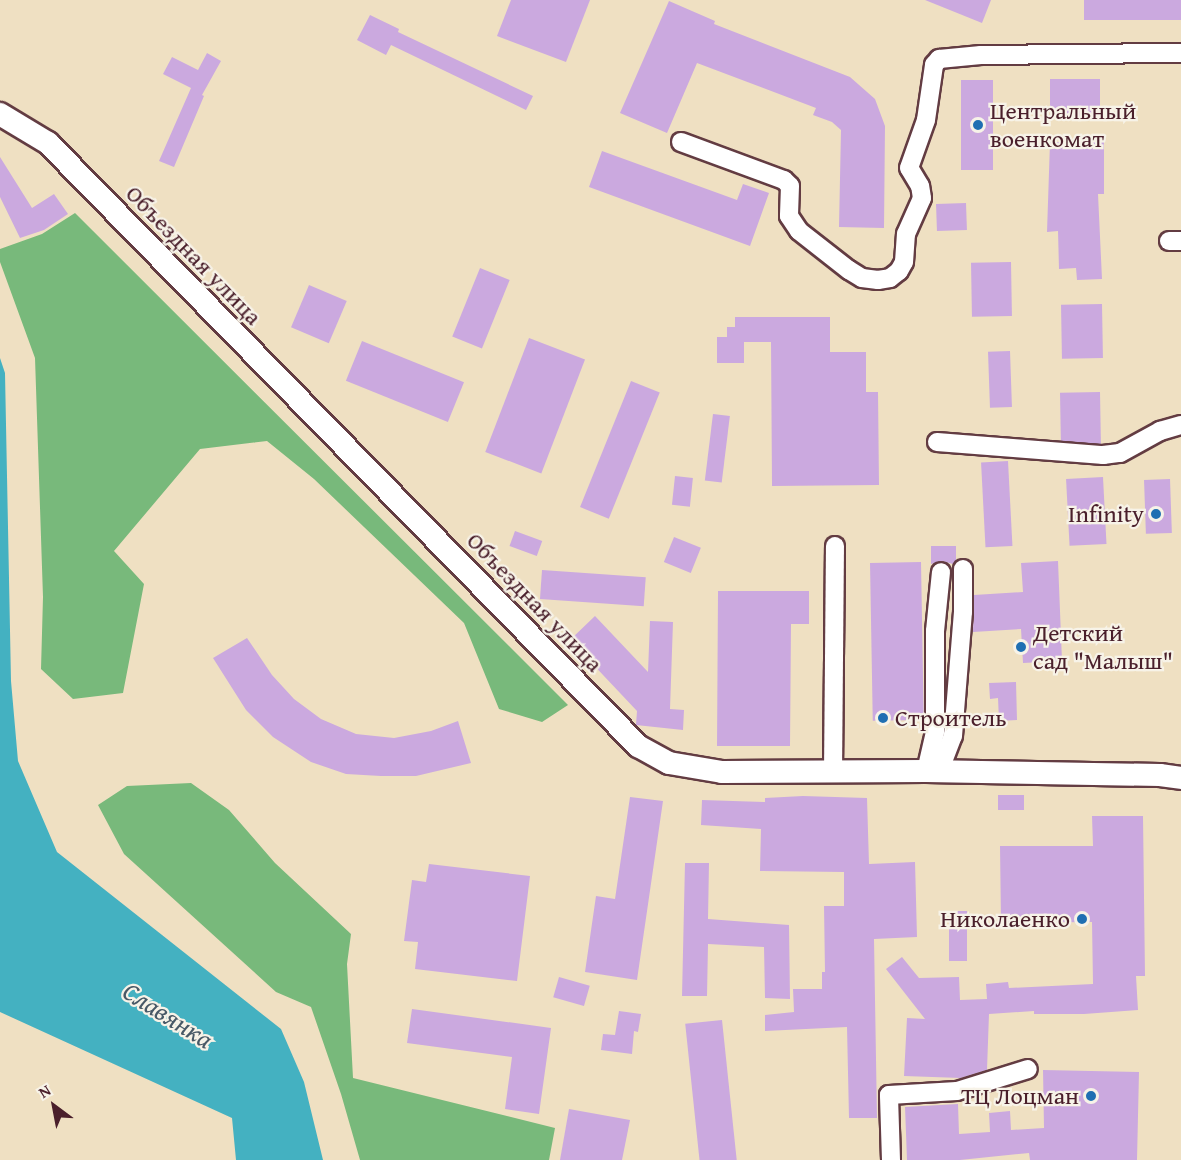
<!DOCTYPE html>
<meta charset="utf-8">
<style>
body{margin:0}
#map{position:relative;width:1181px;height:1160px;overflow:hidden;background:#efe0c2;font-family:"Gentium Book Plus",serif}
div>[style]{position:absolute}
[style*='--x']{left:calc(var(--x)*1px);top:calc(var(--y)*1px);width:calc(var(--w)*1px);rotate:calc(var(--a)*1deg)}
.forest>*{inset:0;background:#78b97b}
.water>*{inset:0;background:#44b1c1}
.building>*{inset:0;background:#cba9df;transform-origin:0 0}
.roads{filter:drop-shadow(2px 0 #633c42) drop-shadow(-2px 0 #633c42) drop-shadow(0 2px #633c42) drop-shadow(0 -2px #633c42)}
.minor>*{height:18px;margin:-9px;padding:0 9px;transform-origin:9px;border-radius:9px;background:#fff}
.major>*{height:22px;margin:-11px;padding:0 11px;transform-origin:11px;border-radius:11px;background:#fff}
.dots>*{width:16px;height:16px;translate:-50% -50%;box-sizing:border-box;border:3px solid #f7f3e8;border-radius:50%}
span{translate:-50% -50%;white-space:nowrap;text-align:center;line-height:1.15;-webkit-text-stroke:4.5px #f7f3e8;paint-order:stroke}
.poi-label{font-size:24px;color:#4a1f2b}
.left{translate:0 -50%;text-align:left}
.right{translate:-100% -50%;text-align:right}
.street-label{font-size:24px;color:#4a1f2b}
.water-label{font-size:26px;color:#485967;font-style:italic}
.north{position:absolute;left:24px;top:1076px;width:60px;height:60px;-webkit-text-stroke:4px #f7f3e8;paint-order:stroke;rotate:328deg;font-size:16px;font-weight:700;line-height:24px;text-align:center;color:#4a1f2b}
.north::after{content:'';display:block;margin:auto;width:21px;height:27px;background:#4a1f2b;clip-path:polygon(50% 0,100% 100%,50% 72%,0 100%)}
</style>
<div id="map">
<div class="forest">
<i style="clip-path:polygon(75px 213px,568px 705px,542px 722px,499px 709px,464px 623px,314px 479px,267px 441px,200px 449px,114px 551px,144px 584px,123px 693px,73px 699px,41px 669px,43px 597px,35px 358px,0 262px,0 249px,42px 234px)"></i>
<i style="clip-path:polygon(191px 783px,229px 810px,275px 863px,351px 934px,347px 964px,353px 1078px,555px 1128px,549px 1160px,360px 1160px,341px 1094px,311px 1007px,276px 992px,124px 854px,98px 805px,127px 786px)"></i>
</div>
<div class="water">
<i style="clip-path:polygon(0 358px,5px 373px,11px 681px,18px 761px,57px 852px,281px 1029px,304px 1082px,323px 1160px,236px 1160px,232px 1118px,0 1012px)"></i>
</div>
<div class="building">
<i style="clip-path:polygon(511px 0,590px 0,566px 62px,497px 36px)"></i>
<i style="clip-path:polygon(925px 0,991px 0,982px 23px)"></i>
<i style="left:1084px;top:0;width:97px;height:20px"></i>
<i style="clip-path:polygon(669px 1px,715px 21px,714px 24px,850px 77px,875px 99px,885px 126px,884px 228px,839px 227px,841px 130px,832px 122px,813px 115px,816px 108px,697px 63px,667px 133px,620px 113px)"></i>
<i style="clip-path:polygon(370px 15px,399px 29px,398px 32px,533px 96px,526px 110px,391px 45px,386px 55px,357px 40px)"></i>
<i style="clip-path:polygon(207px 53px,221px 61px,202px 95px,204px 96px,174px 167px,159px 161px,191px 88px,163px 74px,172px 57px,198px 70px)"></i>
<i style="left:1050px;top:79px;width:50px;height:38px"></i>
<i style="left:961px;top:80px;width:32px;height:90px"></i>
<i style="clip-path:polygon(1050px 142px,1104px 142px,1104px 194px,1098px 194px,1102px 279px,1077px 280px,1076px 268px,1059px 269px,1058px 231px,1047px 232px)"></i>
<i style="clip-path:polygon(602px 151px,737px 200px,743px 184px,769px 193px,750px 246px,589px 187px)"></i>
<i style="clip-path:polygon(0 157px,32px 208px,54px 194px,68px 214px,44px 230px,20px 238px,0 197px)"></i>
<i style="left:966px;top:203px;width:27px;height:30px;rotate:88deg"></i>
<i style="left:1011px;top:262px;width:54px;height:40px;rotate:89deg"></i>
<i style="left:480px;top:268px;width:32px;height:74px;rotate:22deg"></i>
<i style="left:309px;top:285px;width:41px;height:46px;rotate:23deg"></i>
<i style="left:1102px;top:304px;width:54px;height:41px;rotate:89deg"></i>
<i style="clip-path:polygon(735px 317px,830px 317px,830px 352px,866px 352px,866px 392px,878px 392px,879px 485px,772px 486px,771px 342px,744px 342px,744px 363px,717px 363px,717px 337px,727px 337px,727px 327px,735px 327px)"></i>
<i style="left:529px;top:338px;width:60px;height:122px;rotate:21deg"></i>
<i style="left:362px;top:341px;width:110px;height:43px;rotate:22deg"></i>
<i style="left:1010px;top:351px;width:56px;height:22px;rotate:88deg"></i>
<i style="left:631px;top:381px;width:31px;height:136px;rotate:22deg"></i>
<i style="left:1100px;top:392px;width:52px;height:40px;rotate:89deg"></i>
<i style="left:713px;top:414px;width:17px;height:67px;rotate:7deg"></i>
<i style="left:1008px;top:461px;width:85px;height:27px;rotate:87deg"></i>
<i style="left:675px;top:476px;width:18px;height:29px;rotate:6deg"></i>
<i style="left:1103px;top:477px;width:67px;height:37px;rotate:87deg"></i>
<i style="left:1170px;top:479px;width:54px;height:26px;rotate:88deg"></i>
<i style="left:515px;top:531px;width:29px;height:16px;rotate:20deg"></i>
<i style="left:674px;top:537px;width:29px;height:27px;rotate:22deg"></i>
<i style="clip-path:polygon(931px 546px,956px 546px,956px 561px,953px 564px,942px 561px,931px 564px)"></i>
<i style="clip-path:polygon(1058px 561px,1062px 661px,1023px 663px,1021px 629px,973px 632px,974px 595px,1023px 592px,1021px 563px)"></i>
<i style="left:921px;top:562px;width:158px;height:51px;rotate:89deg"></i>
<i style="left:542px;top:570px;width:104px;height:29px;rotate:4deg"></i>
<i style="clip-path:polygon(718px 591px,809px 591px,809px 624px,791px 624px,790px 746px,717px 746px)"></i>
<i style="clip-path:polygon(595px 616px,648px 672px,650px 621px,673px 622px,670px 709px,684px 710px,683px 730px,636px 725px,637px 711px,570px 640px)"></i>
<i style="clip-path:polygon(247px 638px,272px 675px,294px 699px,321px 719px,356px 734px,394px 738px,431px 731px,458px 721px,471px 763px,416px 776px,381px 776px,346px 774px,311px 762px,273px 737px,246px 710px,213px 658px)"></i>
<i style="clip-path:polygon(1016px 682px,1017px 720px,999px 721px,998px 698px,990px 699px,989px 683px)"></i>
<i style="left:998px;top:795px;width:26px;height:15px"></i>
<i style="clip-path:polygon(803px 796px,867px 798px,869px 864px,915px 862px,917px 937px,874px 939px,877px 1118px,849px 1118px,847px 1027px,765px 1031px,765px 1015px,794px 1012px,793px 989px,822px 989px,822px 972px,825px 972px,824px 906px,844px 906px,844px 872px,760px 871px,761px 829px,701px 825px,702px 800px,765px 802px,765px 798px)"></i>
<i style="clip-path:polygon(630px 797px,663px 801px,637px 980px,585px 972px,596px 896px,615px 899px)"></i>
<i style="clip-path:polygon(1092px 816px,1143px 816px,1145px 976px,1136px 976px,1138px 1010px,1084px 1014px,1034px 1014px,1034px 1011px,989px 1014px,987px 1070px,961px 1078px,904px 1076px,907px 1018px,925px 1019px,886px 969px,902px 957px,919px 978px,959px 977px,960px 1000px,987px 999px,986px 984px,1008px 982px,1009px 988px,1093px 984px,1092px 922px,1001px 923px,1000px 846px,1093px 846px)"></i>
<i style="clip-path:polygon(685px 863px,709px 863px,708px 919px,789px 925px,790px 999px,765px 998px,764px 947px,708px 944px,707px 996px,682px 996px)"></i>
<i style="clip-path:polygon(429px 864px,530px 876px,517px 981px,415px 969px,418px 942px,404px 941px,412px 880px,426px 882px)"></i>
<i style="left:949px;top:911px;width:18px;height:50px"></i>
<i style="left:559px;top:977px;width:32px;height:21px;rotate:16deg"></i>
<i style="clip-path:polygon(412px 1009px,551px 1028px,539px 1114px,505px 1109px,512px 1057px,407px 1043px)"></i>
<i style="clip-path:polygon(619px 1011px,641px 1014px,638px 1032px,634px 1031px,632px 1054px,601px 1050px,603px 1034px,615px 1035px)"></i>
<i style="left:722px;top:1020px;width:141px;height:37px;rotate:84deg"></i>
<i style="clip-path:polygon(1043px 1070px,1139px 1072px,1137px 1160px,1030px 1160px,1029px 1153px,960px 1160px,907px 1160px,905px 1107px,958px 1104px,959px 1134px,990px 1132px,989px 1113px,1010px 1111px,1011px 1130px,1044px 1128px)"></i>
<i style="clip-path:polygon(569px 1109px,630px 1120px,622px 1160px,560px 1160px)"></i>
</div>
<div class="roads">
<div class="minor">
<i style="--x:681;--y:142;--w:110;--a:20.3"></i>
<i style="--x:784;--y:180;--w:8;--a:45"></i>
<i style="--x:790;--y:186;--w:30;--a:92"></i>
<i style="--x:789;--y:216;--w:18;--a:56"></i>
<i style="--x:799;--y:231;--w:63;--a:38"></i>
<i style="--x:849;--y:270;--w:15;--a:32"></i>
<i style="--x:862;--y:278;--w:16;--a:7"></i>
<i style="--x:878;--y:280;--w:12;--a:-9"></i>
<i style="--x:890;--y:278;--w:11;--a:-38"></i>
<i style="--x:899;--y:271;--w:10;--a:-61"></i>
<i style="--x:904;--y:262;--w:28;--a:-86"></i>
<i style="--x:906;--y:234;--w:39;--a:-66"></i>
<i style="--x:922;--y:198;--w:12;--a:-99"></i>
<i style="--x:920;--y:186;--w:21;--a:-121"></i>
<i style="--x:909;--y:168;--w:51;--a:-70.5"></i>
<i style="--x:926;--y:120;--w:56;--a:-81.7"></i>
<i style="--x:934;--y:65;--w:8;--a:-50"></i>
<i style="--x:939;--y:59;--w:42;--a:-5.4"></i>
<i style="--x:981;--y:55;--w:200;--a:-0.6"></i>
<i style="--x:1169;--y:241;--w:12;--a:0"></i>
<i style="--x:937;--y:442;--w:167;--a:4.5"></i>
<i style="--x:1103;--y:455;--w:17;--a:-7"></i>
<i style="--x:1120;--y:453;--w:46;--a:-28.8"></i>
<i style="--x:1160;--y:431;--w:22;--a:-16"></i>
<i style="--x:926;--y:771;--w:40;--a:-77"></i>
<i style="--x:935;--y:732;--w:101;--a:-90"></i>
<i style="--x:935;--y:631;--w:59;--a:-84.2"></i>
<i style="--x:939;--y:772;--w:39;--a:-69"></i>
<i style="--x:953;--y:736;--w:124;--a:-85.4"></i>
<i style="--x:963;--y:612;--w:43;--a:-90"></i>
<i style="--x:833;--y:773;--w:227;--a:-89.5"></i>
<i style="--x:891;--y:1160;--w:65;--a:-91.8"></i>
<i style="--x:889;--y:1095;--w:68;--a:-3.4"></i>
<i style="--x:957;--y:1091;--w:74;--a:-17.2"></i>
</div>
<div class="major">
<i style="--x:0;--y:114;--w:56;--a:31.1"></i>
<i style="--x:48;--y:143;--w:844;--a:45.62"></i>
<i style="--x:638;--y:746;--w:35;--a:29"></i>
<i style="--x:669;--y:763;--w:54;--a:9.6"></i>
<i style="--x:722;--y:772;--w:204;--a:-0.3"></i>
<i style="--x:926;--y:771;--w:234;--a:1"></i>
<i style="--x:1160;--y:775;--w:21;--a:8"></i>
</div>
</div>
<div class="dots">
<i style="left:978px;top:125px;background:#1f6fb2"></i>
<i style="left:1156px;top:514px;background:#1f6fb2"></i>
<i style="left:1021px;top:647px;background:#1f6fb2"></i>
<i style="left:883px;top:718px;background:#1f6fb2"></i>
<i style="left:1082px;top:919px;background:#1f6fb2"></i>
<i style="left:1091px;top:1096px;background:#1f6fb2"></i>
</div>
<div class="poi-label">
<span class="left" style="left:990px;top:125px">Центральный<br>военкомат</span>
<span class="right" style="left:1144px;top:514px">Infinity</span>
<span class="left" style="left:1033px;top:647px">Детский<br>сад "Малыш"</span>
<span class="left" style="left:895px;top:718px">Строитель</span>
<span class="right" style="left:1070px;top:919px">Николаенко</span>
<span class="right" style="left:1079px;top:1096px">ТЦ Лоцман</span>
</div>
<div class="street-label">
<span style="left:194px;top:255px;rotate:46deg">Объездная улица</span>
<span style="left:535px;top:602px;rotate:46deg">Объездная улица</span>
</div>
<div class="water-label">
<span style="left:168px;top:1015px;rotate:32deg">Славянка</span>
</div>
<div class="north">N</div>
</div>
